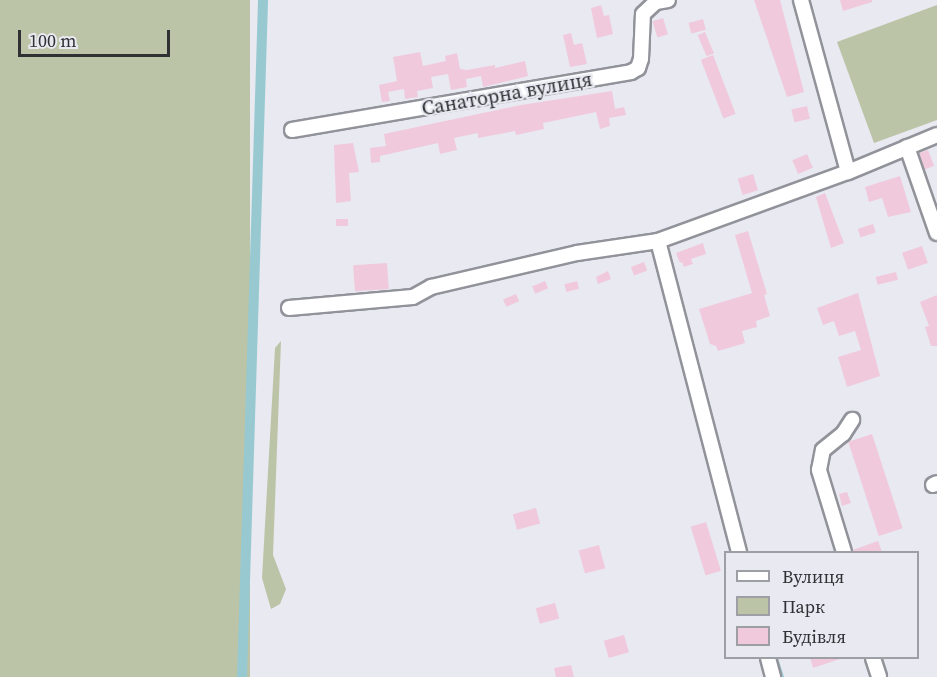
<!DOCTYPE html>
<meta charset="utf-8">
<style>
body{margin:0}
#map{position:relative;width:937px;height:677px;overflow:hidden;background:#e8e9f1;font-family:"Source Serif 4",serif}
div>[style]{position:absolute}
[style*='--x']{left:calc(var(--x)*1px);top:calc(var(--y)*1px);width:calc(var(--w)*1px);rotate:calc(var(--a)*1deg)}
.green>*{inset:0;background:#bbc4a6;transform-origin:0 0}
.stream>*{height:3px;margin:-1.5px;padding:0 1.5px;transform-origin:1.5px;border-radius:1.5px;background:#98c9d1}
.canal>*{height:10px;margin:-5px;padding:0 5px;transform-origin:5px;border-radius:5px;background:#98c9d1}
.building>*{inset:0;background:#f1c9dd;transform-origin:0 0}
.roads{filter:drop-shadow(2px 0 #92939a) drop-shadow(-2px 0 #92939a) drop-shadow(0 2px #92939a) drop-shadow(0 -2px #92939a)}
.minor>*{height:14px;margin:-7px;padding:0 7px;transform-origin:7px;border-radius:7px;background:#fff}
span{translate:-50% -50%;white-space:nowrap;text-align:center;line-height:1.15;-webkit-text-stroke:4.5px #e8e9f1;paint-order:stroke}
.street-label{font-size:20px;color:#303134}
.legend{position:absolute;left:724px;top:551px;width:195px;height:108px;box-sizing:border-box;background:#e8e9f1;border:2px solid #9e9fa5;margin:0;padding:8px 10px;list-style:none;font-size:18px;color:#303134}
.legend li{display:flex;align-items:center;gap:12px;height:30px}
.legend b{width:30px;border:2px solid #9e9fa5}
.scale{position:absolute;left:18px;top:30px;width:152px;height:27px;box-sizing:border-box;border:3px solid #303134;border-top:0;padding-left:8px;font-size:18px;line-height:21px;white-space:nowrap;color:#303134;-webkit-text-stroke:4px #e8e9f1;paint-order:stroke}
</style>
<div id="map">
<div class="green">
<i style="left:0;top:0;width:250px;height:677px"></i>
<i style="clip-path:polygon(937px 5px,937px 120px,874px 143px,837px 42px)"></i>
<i style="clip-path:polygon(281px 341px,273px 555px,286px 589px,280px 604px,271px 609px,262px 578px,275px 348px)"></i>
</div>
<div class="stream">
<i style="--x:776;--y:658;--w:20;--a:72"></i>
</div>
<div class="canal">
<i style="--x:242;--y:677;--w:677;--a:-88.22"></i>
</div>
<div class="building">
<i style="clip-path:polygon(754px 0,780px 0,804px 92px,787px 97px)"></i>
<i style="clip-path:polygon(840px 0,872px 0,872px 2px,843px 11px)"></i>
<i style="clip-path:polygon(601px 5px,604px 16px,609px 15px,613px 34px,597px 38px,591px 8px)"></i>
<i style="left:663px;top:18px;width:17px;height:11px;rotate:73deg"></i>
<i style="left:703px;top:19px;width:11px;height:15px;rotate:75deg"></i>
<i style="left:705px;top:32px;width:23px;height:8px;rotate:67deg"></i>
<i style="clip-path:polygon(571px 33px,574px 45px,582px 43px,587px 64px,570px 67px,563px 35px)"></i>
<i style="clip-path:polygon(420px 52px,423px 66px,446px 61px,445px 56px,457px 53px,460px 69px,467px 70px,495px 65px,495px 68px,525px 61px,528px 76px,483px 87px,481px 76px,466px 79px,467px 87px,451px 90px,448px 74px,431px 77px,433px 88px,417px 91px,418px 97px,405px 99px,404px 89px,388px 92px,390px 101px,382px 102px,379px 85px,397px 81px,393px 57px)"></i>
<i style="left:713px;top:55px;width:63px;height:13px;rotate:69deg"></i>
<i style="clip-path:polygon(612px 91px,615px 109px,624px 107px,626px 115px,609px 118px,610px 126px,600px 129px,596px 112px,543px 123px,544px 129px,516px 135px,515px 131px,478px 138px,478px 133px,454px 138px,457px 150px,440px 154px,438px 143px,380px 156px,380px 162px,371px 163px,370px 148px,386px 146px,384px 134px,521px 105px)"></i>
<i style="left:807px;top:106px;width:13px;height:16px;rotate:77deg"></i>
<i style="clip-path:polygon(353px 143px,359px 172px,349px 173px,351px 201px,336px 203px,334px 145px)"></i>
<i style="left:928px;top:150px;width:17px;height:10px;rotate:69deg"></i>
<i style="left:807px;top:154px;width:15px;height:16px;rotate:67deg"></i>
<i style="left:753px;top:174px;width:17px;height:16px;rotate:73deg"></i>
<i style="clip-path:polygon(900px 176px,911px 212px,888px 217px,882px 198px,869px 202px,865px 187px)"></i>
<i style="clip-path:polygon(825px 193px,844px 243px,831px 248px,816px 197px)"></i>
<i style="left:348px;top:219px;width:7px;height:12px;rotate:90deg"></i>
<i style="left:873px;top:224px;width:9px;height:16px;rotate:72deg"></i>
<i style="clip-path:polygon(748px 231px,767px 294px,764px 295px,770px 316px,756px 321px,757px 327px,742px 331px,745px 343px,718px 351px,716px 346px,710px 344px,699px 309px,752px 293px,735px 235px)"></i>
<i style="clip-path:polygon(703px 243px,706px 254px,691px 259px,693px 264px,684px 267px,682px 262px,680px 263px,676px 253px)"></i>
<i style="left:922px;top:246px;width:18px;height:21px;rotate:71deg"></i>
<i style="left:644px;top:262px;width:9px;height:14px;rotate:69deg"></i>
<i style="left:387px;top:263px;width:26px;height:34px;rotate:86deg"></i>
<i style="clip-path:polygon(608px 271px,611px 279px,598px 284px,596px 277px)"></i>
<i style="left:896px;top:272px;width:8px;height:21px;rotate:76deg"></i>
<i style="left:545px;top:281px;width:8px;height:14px;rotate:67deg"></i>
<i style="left:577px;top:281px;width:8px;height:13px;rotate:76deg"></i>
<i style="clip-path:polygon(858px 293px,880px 376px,847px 387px,838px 357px,861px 350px,855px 331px,839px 336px,834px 321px,823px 325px,817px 308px)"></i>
<i style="left:516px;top:294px;width:8px;height:14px;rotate:67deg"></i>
<i style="clip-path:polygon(937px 295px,937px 346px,931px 346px,925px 327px,929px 326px,920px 302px)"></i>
<i style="left:872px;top:434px;width:99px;height:25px;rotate:72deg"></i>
<i style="clip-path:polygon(847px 492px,851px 503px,842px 506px,839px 494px)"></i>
<i style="left:536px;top:508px;width:16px;height:24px;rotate:75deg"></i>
<i style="left:706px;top:522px;width:51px;height:16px;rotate:73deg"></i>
<i style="clip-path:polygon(878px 541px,882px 552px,853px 552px,853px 550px)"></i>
<i style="left:599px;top:545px;width:24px;height:21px;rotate:75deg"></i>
<i style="left:555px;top:603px;width:16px;height:20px;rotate:75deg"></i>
<i style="left:624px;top:635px;width:18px;height:21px;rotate:74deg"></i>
<i style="clip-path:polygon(810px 657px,840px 657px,840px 659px,813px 668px)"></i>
<i style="clip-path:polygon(571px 665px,574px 677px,556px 677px,554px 668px)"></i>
</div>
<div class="roads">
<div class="minor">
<i style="--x:801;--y:0;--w:178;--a:74.7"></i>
<i style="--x:292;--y:130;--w:344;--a:-9.7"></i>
<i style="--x:631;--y:72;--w:8;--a:-30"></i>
<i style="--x:638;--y:68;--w:9;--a:-72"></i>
<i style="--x:641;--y:59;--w:45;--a:-87.5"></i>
<i style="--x:643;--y:14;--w:18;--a:-43"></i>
<i style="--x:656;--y:2;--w:12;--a:-9"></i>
<i style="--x:907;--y:147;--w:91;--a:70.8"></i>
<i style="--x:289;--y:308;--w:124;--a:-5.1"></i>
<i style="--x:413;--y:297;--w:21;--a:-29"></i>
<i style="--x:431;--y:287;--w:150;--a:-13.1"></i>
<i style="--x:577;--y:253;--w:82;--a:-8.4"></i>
<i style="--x:933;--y:485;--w:4;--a:-27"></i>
<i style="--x:739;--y:552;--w:321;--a:-104.6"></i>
<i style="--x:658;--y:241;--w:202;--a:-20"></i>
<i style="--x:848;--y:172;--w:96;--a:-22.6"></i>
<i style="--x:844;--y:552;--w:86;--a:-107"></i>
<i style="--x:819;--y:470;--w:20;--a:-79"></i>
<i style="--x:823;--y:450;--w:26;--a:-39"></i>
<i style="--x:843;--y:434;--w:17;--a:-57"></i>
<i style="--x:768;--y:658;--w:20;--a:75"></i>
<i style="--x:873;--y:658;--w:20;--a:72"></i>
</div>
</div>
<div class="street-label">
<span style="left:507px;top:94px;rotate:-10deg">Санаторна вулиця</span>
</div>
<ul class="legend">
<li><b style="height:8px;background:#fff"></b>Вулиця</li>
<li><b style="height:16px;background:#bbc4a6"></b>Парк</li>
<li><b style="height:16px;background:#f1c9dd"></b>Будівля</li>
</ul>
<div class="scale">100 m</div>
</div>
